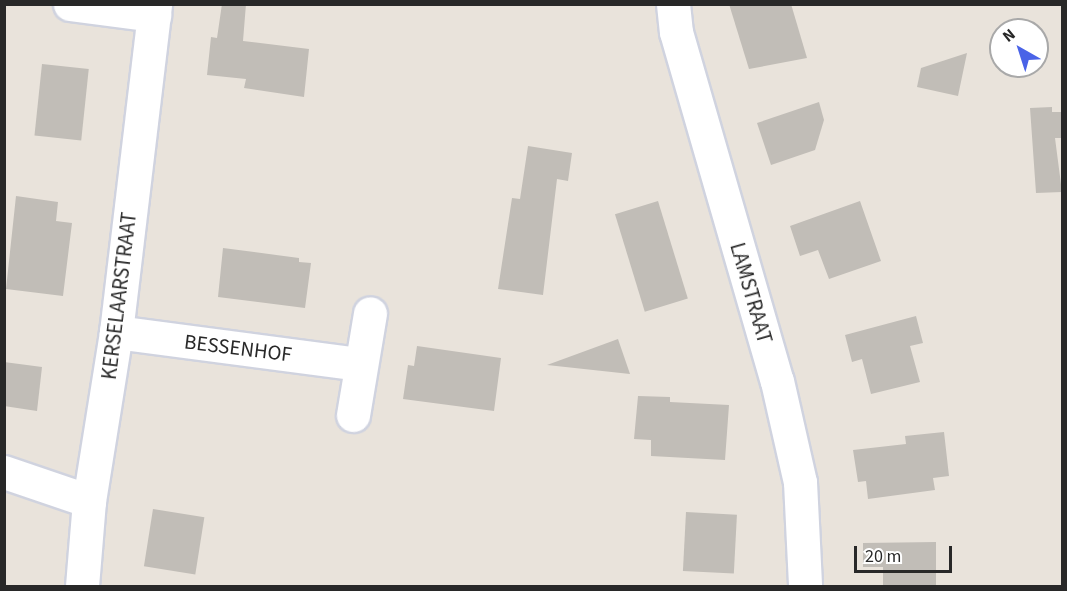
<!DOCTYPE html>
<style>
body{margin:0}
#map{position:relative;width:1067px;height:591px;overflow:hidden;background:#e9e3db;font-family:"Source Sans 3",sans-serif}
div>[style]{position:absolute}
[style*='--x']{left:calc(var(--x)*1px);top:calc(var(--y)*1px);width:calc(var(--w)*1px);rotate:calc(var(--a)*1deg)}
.building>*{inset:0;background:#c1bdb7;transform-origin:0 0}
.roads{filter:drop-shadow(2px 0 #d0d3df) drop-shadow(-2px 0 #d0d3df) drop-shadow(0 2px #d0d3df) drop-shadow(0 -2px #d0d3df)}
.minor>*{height:33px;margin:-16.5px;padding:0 16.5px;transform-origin:16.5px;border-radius:16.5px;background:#fff}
.tertiary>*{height:33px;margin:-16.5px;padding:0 16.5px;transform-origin:16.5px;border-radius:16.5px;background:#fff}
span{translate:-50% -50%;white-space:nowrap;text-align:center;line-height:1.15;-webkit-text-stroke:4.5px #fff;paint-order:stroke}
.street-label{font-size:21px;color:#282828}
.frame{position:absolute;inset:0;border:6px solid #282828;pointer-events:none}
.north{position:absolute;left:989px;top:18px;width:60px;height:60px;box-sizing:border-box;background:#fff;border:2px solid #a9a9a9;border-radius:50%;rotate:321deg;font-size:16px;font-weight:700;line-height:24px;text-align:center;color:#282828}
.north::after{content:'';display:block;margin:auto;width:21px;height:27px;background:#4a63e7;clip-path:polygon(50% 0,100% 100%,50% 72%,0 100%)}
.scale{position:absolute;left:854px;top:546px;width:98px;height:27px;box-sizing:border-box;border:3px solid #282828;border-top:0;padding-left:8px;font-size:18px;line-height:21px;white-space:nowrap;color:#282828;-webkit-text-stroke:4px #fff;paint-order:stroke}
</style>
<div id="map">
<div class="building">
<i style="clip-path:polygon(222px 4px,246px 4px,243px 41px,309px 49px,304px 97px,244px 88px,246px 79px,207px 75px,211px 37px,217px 38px)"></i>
<i style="clip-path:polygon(729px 4px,791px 4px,807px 58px,749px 69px)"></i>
<i style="clip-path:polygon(967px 53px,958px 96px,917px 87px,921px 68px)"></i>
<i style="left:42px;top:64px;width:47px;height:72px;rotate:6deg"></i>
<i style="clip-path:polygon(819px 102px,824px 120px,815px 150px,771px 165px,757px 123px)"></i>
<i style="clip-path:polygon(1052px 107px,1052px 112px,1062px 112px,1062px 138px,1055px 138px,1062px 192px,1036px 193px,1030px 108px)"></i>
<i style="clip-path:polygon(528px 146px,572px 153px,568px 181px,557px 179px,543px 295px,498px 289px,512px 198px,520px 199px)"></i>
<i style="clip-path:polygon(16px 196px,58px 202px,56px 221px,72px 223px,63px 296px,6px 289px)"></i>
<i style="left:658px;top:201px;width:102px;height:45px;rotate:73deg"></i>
<i style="clip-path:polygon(860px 201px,881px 261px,829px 279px,818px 250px,800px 256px,790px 226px)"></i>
<i style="clip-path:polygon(223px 248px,299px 258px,299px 262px,311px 263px,305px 308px,218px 297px)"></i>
<i style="clip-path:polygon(916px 316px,923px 343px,910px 346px,920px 382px,871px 394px,862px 359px,852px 362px,845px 335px)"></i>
<i style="clip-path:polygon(618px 339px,630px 374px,547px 365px)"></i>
<i style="clip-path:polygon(417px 346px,501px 358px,494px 411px,403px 399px,408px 365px,414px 366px)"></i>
<i style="clip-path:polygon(4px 362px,42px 367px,37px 411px,4px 406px)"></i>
<i style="clip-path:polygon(638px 396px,670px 397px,670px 402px,729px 405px,725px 460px,651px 456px,651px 440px,634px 439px)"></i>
<i style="clip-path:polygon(944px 432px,949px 476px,933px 478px,935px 490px,868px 499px,866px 481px,858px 482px,853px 450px,906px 444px,905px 436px)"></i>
<i style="left:153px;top:509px;width:52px;height:58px;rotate:9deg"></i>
<i style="left:686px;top:512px;width:51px;height:59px;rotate:3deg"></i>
<i style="clip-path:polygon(936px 542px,936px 586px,883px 586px,883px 567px,863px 567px,863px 543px)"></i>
</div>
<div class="roads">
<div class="minor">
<i style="--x:70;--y:4;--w:85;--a:7.5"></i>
<i style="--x:116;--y:332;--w:246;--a:7.5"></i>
<i style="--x:353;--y:415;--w:103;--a:-80.5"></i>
<i style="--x:4;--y:472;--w:90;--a:18.8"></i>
<i style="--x:82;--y:586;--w:85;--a:-85.3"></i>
<i style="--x:89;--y:501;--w:171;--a:-80.9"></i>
<i style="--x:116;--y:332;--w:330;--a:-83.2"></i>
</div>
<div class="tertiary">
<i style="--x:673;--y:4;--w:28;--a:84"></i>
<i style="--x:676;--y:32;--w:363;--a:73.9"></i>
<i style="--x:777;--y:381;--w:104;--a:77.2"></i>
<i style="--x:800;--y:482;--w:104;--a:87.2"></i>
</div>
</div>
<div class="street-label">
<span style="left:751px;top:293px;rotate:74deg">LAMSTRAAT</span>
<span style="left:119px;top:296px;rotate:-83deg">KERSELAARSTRAAT</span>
<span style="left:238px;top:348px;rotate:7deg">BESSENHOF</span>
</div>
<div class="frame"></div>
<div class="north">N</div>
<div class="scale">20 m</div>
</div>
